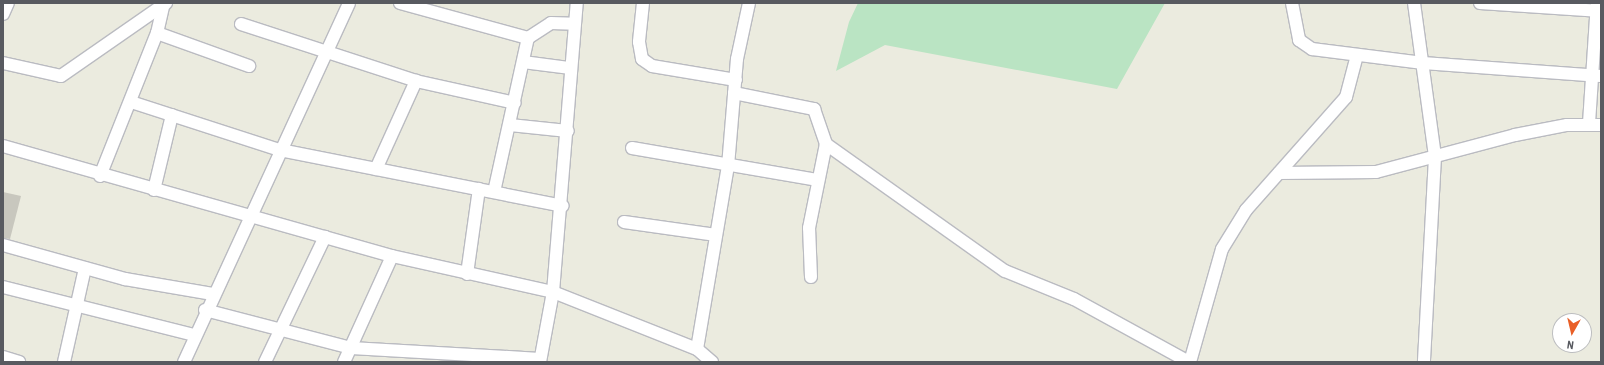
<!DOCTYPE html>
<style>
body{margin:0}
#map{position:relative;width:1604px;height:365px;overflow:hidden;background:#ebebdf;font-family:"Roboto Condensed",sans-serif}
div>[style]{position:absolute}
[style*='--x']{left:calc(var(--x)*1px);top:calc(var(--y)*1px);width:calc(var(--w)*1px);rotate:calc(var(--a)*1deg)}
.green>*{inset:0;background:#bae4c3}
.building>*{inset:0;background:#c8c7be}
.roads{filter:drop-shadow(1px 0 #babbc1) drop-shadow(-1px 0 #babbc1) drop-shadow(0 1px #babbc1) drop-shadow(0 -1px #babbc1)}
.street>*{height:12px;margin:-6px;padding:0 6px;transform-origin:6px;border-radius:6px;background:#fff}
span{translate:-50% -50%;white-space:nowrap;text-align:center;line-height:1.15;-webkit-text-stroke:3px #fff;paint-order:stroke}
.frame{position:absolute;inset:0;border:4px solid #585a60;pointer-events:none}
.north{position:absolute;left:1552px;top:313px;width:40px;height:40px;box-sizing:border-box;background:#fff;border:1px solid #bcbdbf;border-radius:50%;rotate:188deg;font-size:11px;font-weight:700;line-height:16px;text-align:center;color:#585a60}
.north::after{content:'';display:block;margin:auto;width:14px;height:18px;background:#e95f27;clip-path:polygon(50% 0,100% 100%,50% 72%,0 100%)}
</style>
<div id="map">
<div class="green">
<i style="clip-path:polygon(858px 3px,1165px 3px,1117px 89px,885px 45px,836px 71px,849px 22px)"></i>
</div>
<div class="building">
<i style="clip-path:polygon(3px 192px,21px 196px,10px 239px,3px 238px)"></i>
</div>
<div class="roads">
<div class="street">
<i style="--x:400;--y:3;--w:133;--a:15.3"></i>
<i style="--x:643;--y:3;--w:39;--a:96"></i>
<i style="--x:639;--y:42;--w:17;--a:80"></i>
<i style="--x:642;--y:59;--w:12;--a:35"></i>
<i style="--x:652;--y:66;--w:85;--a:9.5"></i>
<i style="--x:1292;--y:3;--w:38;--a:79"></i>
<i style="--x:1299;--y:40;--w:16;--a:35"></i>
<i style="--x:1312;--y:49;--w:112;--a:7.2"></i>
<i style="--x:1423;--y:63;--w:178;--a:4.2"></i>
<i style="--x:1414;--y:3;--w:155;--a:82.2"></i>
<i style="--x:1435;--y:157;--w:205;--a:93.1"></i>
<i style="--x:1480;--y:3;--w:121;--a:3.8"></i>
<i style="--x:163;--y:7;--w:27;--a:103"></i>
<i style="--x:157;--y:33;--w:98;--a:19.7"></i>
<i style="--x:3;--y:14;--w:12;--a:-66"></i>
<i style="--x:241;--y:24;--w:184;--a:18"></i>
<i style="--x:416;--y:81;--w:101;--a:12.5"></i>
<i style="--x:523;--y:62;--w:46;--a:7.4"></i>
<i style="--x:3;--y:63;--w:59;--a:12.6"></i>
<i style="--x:61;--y:76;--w:128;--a:-34.8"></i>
<i style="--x:734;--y:93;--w:82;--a:11.3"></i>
<i style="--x:814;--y:109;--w:37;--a:71"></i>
<i style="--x:826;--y:144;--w:219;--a:35.4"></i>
<i style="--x:1005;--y:271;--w:74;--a:22.1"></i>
<i style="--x:1074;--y:299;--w:131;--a:28.7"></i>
<i style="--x:131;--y:102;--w:157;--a:17.9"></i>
<i style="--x:280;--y:150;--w:288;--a:11.2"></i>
<i style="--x:1589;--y:123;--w:120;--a:-86.2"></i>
<i style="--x:510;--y:125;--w:58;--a:5.9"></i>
<i style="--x:3;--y:146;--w:404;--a:15.8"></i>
<i style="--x:392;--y:256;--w:165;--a:12.6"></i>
<i style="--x:553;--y:292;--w:155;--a:21.6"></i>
<i style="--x:697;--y:349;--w:20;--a:41"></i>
<i style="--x:632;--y:148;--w:189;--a:9.8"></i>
<i style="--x:376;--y:169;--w:97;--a:-65.6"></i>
<i style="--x:1279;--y:173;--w:97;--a:-0.6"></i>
<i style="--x:1376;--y:172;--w:144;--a:-14.9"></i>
<i style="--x:1515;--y:135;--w:53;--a:-10.9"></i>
<i style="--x:1567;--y:125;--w:34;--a:0"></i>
<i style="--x:100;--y:176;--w:154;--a:-68.3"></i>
<i style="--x:154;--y:190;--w:77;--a:-76.5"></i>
<i style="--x:494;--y:192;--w:158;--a:-77.6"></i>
<i style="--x:528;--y:38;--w:27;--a:-33"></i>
<i style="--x:551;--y:23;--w:23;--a:2"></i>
<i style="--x:624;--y:222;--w:93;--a:8"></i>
<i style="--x:3;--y:245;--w:127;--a:15.6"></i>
<i style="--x:125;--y:279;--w:89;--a:9.7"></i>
<i style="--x:467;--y:274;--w:86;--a:-82"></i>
<i style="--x:811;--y:277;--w:49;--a:-92.3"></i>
<i style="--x:809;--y:228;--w:86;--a:-78.6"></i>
<i style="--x:3;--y:287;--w:197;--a:14.1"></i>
<i style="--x:205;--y:310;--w:151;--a:14.6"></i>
<i style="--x:351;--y:348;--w:189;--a:3.3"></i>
<i style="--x:697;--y:349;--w:186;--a:-80.4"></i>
<i style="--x:728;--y:166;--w:107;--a:-85.2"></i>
<i style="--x:737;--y:59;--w:57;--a:-77.9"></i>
<i style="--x:3;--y:357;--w:17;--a:17"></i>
<i style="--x:64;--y:362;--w:96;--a:-77.4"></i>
<i style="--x:184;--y:362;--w:395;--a:-65.3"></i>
<i style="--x:265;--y:362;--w:139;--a:-64.4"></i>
<i style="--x:344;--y:362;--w:116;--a:-65.6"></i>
<i style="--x:540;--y:362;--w:71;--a:-79.5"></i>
<i style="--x:553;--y:292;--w:290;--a:-85.3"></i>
<i style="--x:1190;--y:362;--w:117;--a:-74.2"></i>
<i style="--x:1222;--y:249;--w:46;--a:-58.4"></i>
<i style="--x:1246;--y:210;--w:151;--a:-48.5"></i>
<i style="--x:1346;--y:97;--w:43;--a:-75.3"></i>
</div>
</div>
<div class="frame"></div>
<div class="north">N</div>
</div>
